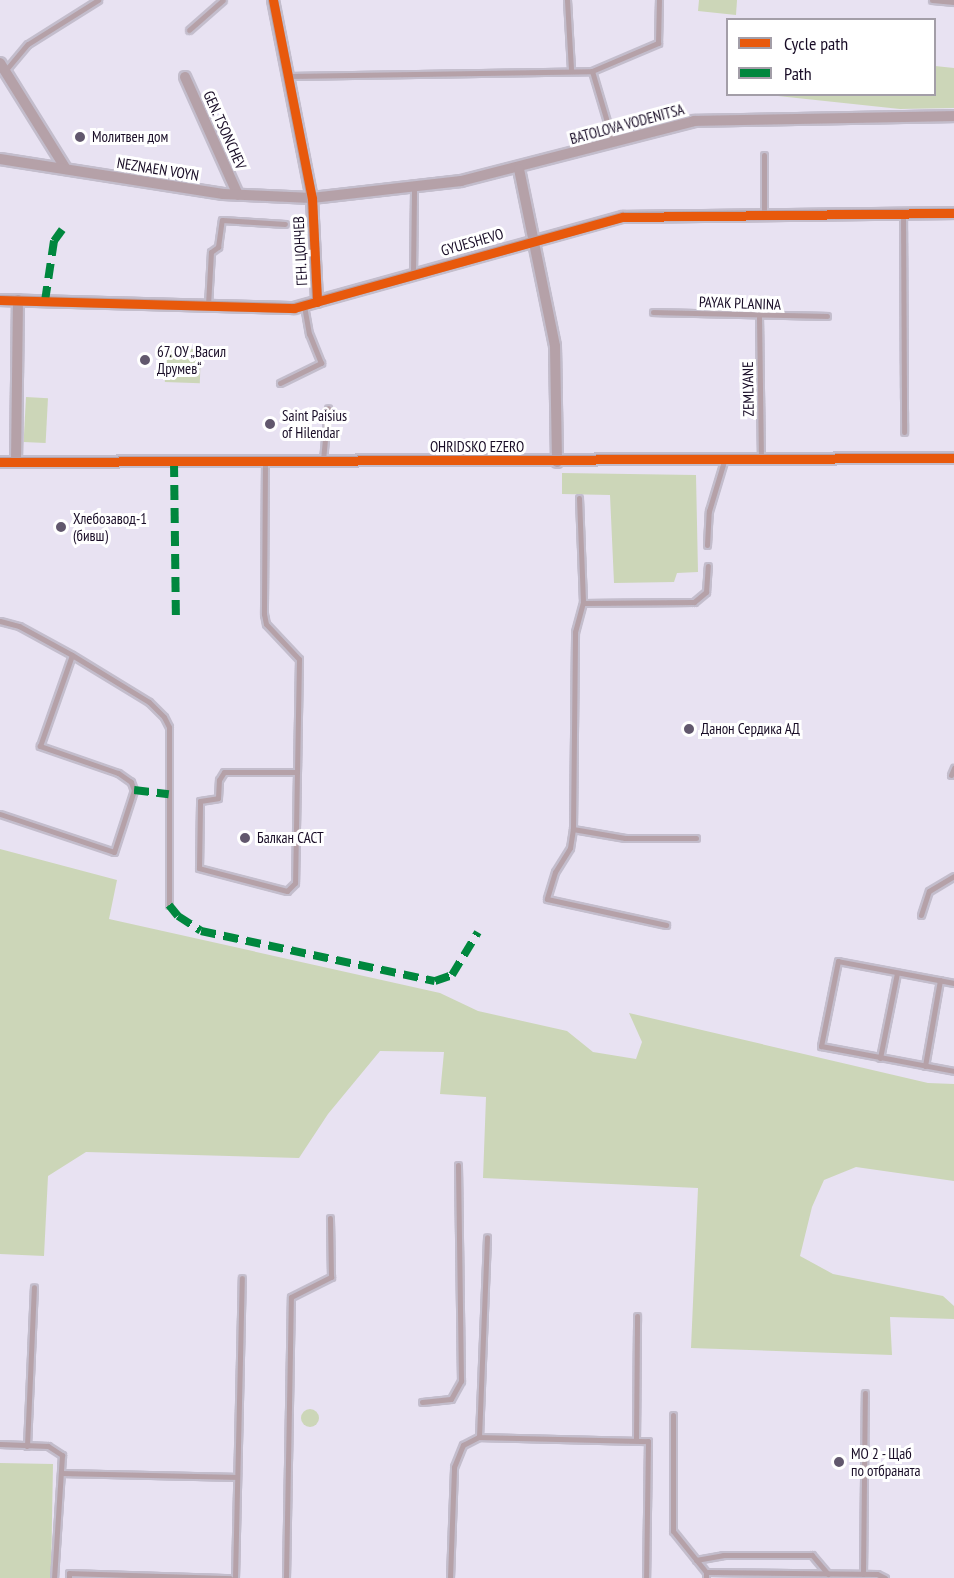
<!DOCTYPE html>
<meta charset="utf-8">
<style>
body{margin:0}
#map{position:relative;width:954px;height:1578px;overflow:hidden;background:#e8e2f2;font-family:"PT Sans Narrow",sans-serif}
div>[style]{position:absolute}
[style*='--x']{left:calc(var(--x)*1px);top:calc(var(--y)*1px);width:calc(var(--w)*1px);rotate:calc(var(--a)*1deg)}
.green>*{inset:0;background:#ccd6b8;transform-origin:0 0}
.round{border-radius:50%}
.roads{filter:drop-shadow(2px 0 #c3bdcc) drop-shadow(-2px 0 #c3bdcc) drop-shadow(0 2px #c3bdcc) drop-shadow(0 -2px #c3bdcc)}
.lane>*{height:5px;margin:-2.5px;padding:0 2.5px;transform-origin:2.5px;border-radius:2.5px;background:#b5a1a8}
.street>*{height:10px;margin:-5px;padding:0 5px;transform-origin:5px;border-radius:5px;background:#b5a1a8}
.quiet>*{height:8px;margin-top:-4px;transform-origin:0;background:repeating-linear-gradient(90deg,#00873e 0 15px,transparent 0 23px)}
.cycleway>*{height:9px;margin:-4.5px;padding:0 4.5px;transform-origin:4.5px;border-radius:4.5px;background:#e8590c}
.dots>*{width:16px;height:16px;translate:-50% -50%;box-sizing:border-box;border:3px solid #fff;border-radius:50%}
span{translate:-50% -50%;white-space:nowrap;text-align:center;line-height:1.15;-webkit-text-stroke:6px #fff;paint-order:stroke}
.street-label{font-size:15px;color:#180c26}
.poi-label{font-size:15px;color:#180c26}
.left{translate:0 -50%;text-align:left}
.legend{position:absolute;left:726px;top:18px;width:210px;height:78px;box-sizing:border-box;background:#fff;border:2px solid #a39ea8;margin:0;padding:8px 10px;list-style:none;font-size:18px;color:#180c26}
.legend li{display:flex;align-items:center;gap:12px;height:30px}
.legend b{width:30px;border:2px solid #a39ea8}
</style>
<div id="map">
<div class="green">
<i style="clip-path:polygon(699px 0,737px 0,736px 15px,698px 11px)"></i>
<i style="clip-path:polygon(935px 66px,954px 68px,954px 108px,900px 109px,778px 96px,934px 94px)"></i>
<i style="left:166px;top:348px;width:35px;height:34px;rotate:2deg"></i>
<i style="left:26px;top:397px;width:22px;height:45px;rotate:3deg"></i>
<i style="clip-path:polygon(562px 473px,696px 475px,698px 572px,677px 573px,674px 582px,614px 583px,610px 495px,562px 494px)"></i>
<i style="clip-path:polygon(0 849px,117px 880px,109px 919px,440px 993px,478px 1011px,567px 1031px,593px 1052px,636px 1059px,642px 1042px,629px 1013px,928px 1083px,954px 1084px,954px 1181px,856px 1167px,824px 1180px,812px 1207px,800px 1256px,833px 1274px,943px 1296px,954px 1306px,954px 1319px,890px 1317px,892px 1355px,691px 1348px,698px 1188px,483px 1178px,486px 1097px,440px 1094px,444px 1052px,380px 1051px,328px 1114px,299px 1158px,86px 1152px,48px 1176px,44px 1256px,0 1254px)"></i>
<i class="round" style="left:301px;top:1409px;width:18px;height:18px"></i>
<i style="left:0;top:1463px;width:53px;height:115px;rotate:1deg"></i>
</div>
<div class="roads">
<div class="lane">
<i style="--x:567;--y:0;--w:70;--a:86.7"></i>
<i style="--x:932;--y:0;--w:22;--a:5"></i>
<i style="--x:189;--y:30;--w:45;--a:-41.4"></i>
<i style="--x:5;--y:71;--w:35;--a:-50"></i>
<i style="--x:28;--y:44;--w:83;--a:-32.2"></i>
<i style="--x:592;--y:71;--w:74;--a:73.5"></i>
<i style="--x:289;--y:76;--w:303;--a:-0.9"></i>
<i style="--x:592;--y:71;--w:72;--a:-23"></i>
<i style="--x:658;--y:43;--w:43;--a:-88.7"></i>
<i style="--x:764;--y:155;--w:59;--a:90"></i>
<i style="--x:903;--y:213;--w:219;--a:89.7"></i>
<i style="--x:413;--y:274;--w:86;--a:-89.3"></i>
<i style="--x:208;--y:305;--w:53;--a:-86.8"></i>
<i style="--x:211;--y:252;--w:9;--a:-36"></i>
<i style="--x:218;--y:247;--w:27;--a:-82"></i>
<i style="--x:222;--y:220;--w:63;--a:3.6"></i>
<i style="--x:653;--y:312;--w:174;--a:1.3"></i>
<i style="--x:759;--y:317;--w:142;--a:89.2"></i>
<i style="--x:280;--y:383;--w:46;--a:-26"></i>
<i style="--x:321;--y:363;--w:31;--a:-112"></i>
<i style="--x:309;--y:334;--w:28;--a:-100"></i>
<i style="--x:323;--y:460;--w:52;--a:-84.5"></i>
<i style="--x:265;--y:462;--w:152;--a:90.4"></i>
<i style="--x:264;--y:614;--w:10;--a:79"></i>
<i style="--x:266;--y:624;--w:48;--a:46.7"></i>
<i style="--x:299;--y:659;--w:113;--a:91"></i>
<i style="--x:297;--y:772;--w:111;--a:91"></i>
<i style="--x:295;--y:883;--w:11;--a:135"></i>
<i style="--x:287;--y:891;--w:91;--a:-165.4"></i>
<i style="--x:199;--y:868;--w:67;--a:-89.1"></i>
<i style="--x:200;--y:801;--w:18;--a:-9"></i>
<i style="--x:218;--y:798;--w:18;--a:-87"></i>
<i style="--x:219;--y:780;--w:9;--a:-58"></i>
<i style="--x:224;--y:772;--w:73;--a:0"></i>
<i style="--x:579;--y:498;--w:105;--a:87.8"></i>
<i style="--x:707;--y:545;--w:34;--a:-87"></i>
<i style="--x:709;--y:511;--w:52;--a:-73.3"></i>
<i style="--x:0;--y:621;--w:20;--a:15"></i>
<i style="--x:19;--y:626;--w:60;--a:28.7"></i>
<i style="--x:72;--y:655;--w:90;--a:31.4"></i>
<i style="--x:149;--y:702;--w:21;--a:45"></i>
<i style="--x:164;--y:717;--w:11;--a:63"></i>
<i style="--x:169;--y:727;--w:178;--a:90"></i>
<i style="--x:951;--y:775;--w:8;--a:-67"></i>
<i style="--x:0;--y:814;--w:120;--a:18.4"></i>
<i style="--x:114;--y:852;--w:65;--a:-72.1"></i>
<i style="--x:134;--y:790;--w:9;--a:-111"></i>
<i style="--x:131;--y:782;--w:16;--a:-145"></i>
<i style="--x:118;--y:773;--w:83;--a:-160.9"></i>
<i style="--x:40;--y:746;--w:96;--a:-70.6"></i>
<i style="--x:573;--y:829;--w:19;--a:99"></i>
<i style="--x:570;--y:848;--w:28;--a:122"></i>
<i style="--x:555;--y:872;--w:28;--a:107"></i>
<i style="--x:547;--y:899;--w:122;--a:12.3"></i>
<i style="--x:696;--y:838;--w:71;--a:180"></i>
<i style="--x:625;--y:838;--w:53;--a:-170.2"></i>
<i style="--x:573;--y:829;--w:197;--a:-89.4"></i>
<i style="--x:575;--y:632;--w:30;--a:-75"></i>
<i style="--x:583;--y:603;--w:111;--a:-0.5"></i>
<i style="--x:694;--y:602;--w:16;--a:-40"></i>
<i style="--x:706;--y:592;--w:26;--a:-86"></i>
<i style="--x:921;--y:915;--w:25;--a:-72"></i>
<i style="--x:929;--y:891;--w:29;--a:-31"></i>
<i style="--x:954;--y:983;--w:118;--a:-169.3"></i>
<i style="--x:838;--y:961;--w:87;--a:101.3"></i>
<i style="--x:821;--y:1046;--w:135;--a:10.6"></i>
<i style="--x:880;--y:1058;--w:87;--a:-78.7"></i>
<i style="--x:925;--y:1066;--w:87;--a:-80.1"></i>
<i style="--x:422;--y:1402;--w:29;--a:-6"></i>
<i style="--x:451;--y:1399;--w:21;--a:-61"></i>
<i style="--x:461;--y:1381;--w:216;--a:-90.8"></i>
<i style="--x:673;--y:1415;--w:116;--a:90"></i>
<i style="--x:673;--y:1531;--w:53;--a:51.2"></i>
<i style="--x:706;--y:1572;--w:6;--a:90"></i>
<i style="--x:479;--y:1437;--w:200;--a:-87.7"></i>
<i style="--x:636;--y:1440;--w:124;--a:-89.5"></i>
<i style="--x:0;--y:1444;--w:48;--a:2.4"></i>
<i style="--x:48;--y:1446;--w:17;--a:33"></i>
<i style="--x:62;--y:1455;--w:123;--a:93.7"></i>
<i style="--x:27;--y:1446;--w:159;--a:-87.5"></i>
<i style="--x:63;--y:1473;--w:174;--a:1.3"></i>
<i style="--x:696;--y:1560;--w:27;--a:-10"></i>
<i style="--x:723;--y:1555;--w:89;--a:0"></i>
<i style="--x:812;--y:1555;--w:25;--a:50"></i>
<i style="--x:706;--y:1572;--w:171;--a:0.7"></i>
<i style="--x:877;--y:1574;--w:9;--a:27"></i>
<i style="--x:863;--y:1574;--w:181;--a:-89.4"></i>
<i style="--x:69;--y:1578;--w:5;--a:-90"></i>
<i style="--x:69;--y:1573;--w:161;--a:1.8"></i>
<i style="--x:235;--y:1578;--w:300;--a:-88.7"></i>
<i style="--x:286;--y:1578;--w:281;--a:-89"></i>
<i style="--x:291;--y:1297;--w:45;--a:-26.6"></i>
<i style="--x:331;--y:1277;--w:59;--a:-91"></i>
<i style="--x:450;--y:1578;--w:111;--a:-87.9"></i>
<i style="--x:454;--y:1467;--w:24;--a:-68"></i>
<i style="--x:463;--y:1445;--w:18;--a:-27"></i>
<i style="--x:479;--y:1437;--w:169;--a:1.4"></i>
<i style="--x:648;--y:1441;--w:137;--a:90.8"></i>
</div>
<div class="street">
<i style="--x:273;--y:0;--w:202;--a:78.9"></i>
<i style="--x:312;--y:198;--w:104;--a:87.2"></i>
<i style="--x:0;--y:63;--w:125;--a:58.1"></i>
<i style="--x:185;--y:77;--w:129;--a:65.8"></i>
<i style="--x:0;--y:159;--w:226;--a:8.9"></i>
<i style="--x:223;--y:194;--w:89;--a:2.6"></i>
<i style="--x:312;--y:198;--w:150;--a:-6.5"></i>
<i style="--x:461;--y:181;--w:241;--a:-14.4"></i>
<i style="--x:694;--y:121;--w:260;--a:-1.1"></i>
<i style="--x:519;--y:169;--w:181;--a:78.5"></i>
<i style="--x:555;--y:346;--w:116;--a:89"></i>
<i style="--x:0;--y:300;--w:294;--a:1.6"></i>
<i style="--x:294;--y:308;--w:341;--a:-15.5"></i>
<i style="--x:623;--y:217;--w:331;--a:-0.7"></i>
<i style="--x:0;--y:462;--w:954;--a:-0.24"></i>
<i style="--x:16;--y:462;--w:162;--a:-89.3"></i>
</div>
</div>
<div class="quiet">
<i style="--x:45;--y:301;--w:61;--a:-81.5"></i>
<i style="--x:54;--y:241;--w:14;--a:-54"></i>
<i style="--x:174;--y:462;--w:155;--a:89.3"></i>
<i style="--x:134;--y:790;--w:35;--a:7"></i>
<i style="--x:169;--y:905;--w:14;--a:51"></i>
<i style="--x:178;--y:916;--w:27;--a:33"></i>
<i style="--x:201;--y:931;--w:239;--a:12.1"></i>
<i style="--x:435;--y:981;--w:18;--a:-19"></i>
<i style="--x:452;--y:975;--w:50;--a:-58.8"></i>
</div>
<div class="cycleway">
<i style="--x:273;--y:0;--w:202;--a:78.9"></i>
<i style="--x:312;--y:198;--w:104;--a:87.2"></i>
<i style="--x:0;--y:300;--w:294;--a:1.6"></i>
<i style="--x:294;--y:308;--w:341;--a:-15.5"></i>
<i style="--x:623;--y:217;--w:331;--a:-0.7"></i>
<i style="--x:0;--y:462;--w:954;--a:-0.24"></i>
</div>
<div class="dots">
<i style="left:80px;top:137px;background:#61576d"></i>
<i style="left:145px;top:360px;background:#61576d"></i>
<i style="left:270px;top:424px;background:#61576d"></i>
<i style="left:61px;top:527px;background:#61576d"></i>
<i style="left:689px;top:729px;background:#61576d"></i>
<i style="left:245px;top:838px;background:#61576d"></i>
<i style="left:839px;top:1462px;background:#61576d"></i>
</div>
<div class="street-label">
<span style="left:627px;top:124px;rotate:-15deg">BATOLOVA VODENITSA</span>
<span style="left:225px;top:130px;rotate:66deg">GEN. TSONCHEV</span>
<span style="left:158px;top:169px;rotate:9deg">NEZNAEN VOYN</span>
<span style="left:472px;top:242px;rotate:-16deg">GYUESHEVO</span>
<span style="left:300px;top:251px;rotate:-93deg">ГЕН. ЦОНЧЕВ</span>
<span style="left:740px;top:303px;rotate:2deg">PAYAK PLANINA</span>
<span style="left:748px;top:389px;rotate:-91deg">ZEMLYANE</span>
<span style="left:477px;top:447px">OHRIDSKO EZERO</span>
</div>
<div class="poi-label">
<span class="left" style="left:92px;top:137px">Молитвен дом</span>
<span class="left" style="left:157px;top:360px">67. ОУ „Васил<br>Друмев“</span>
<span class="left" style="left:282px;top:424px">Saint Paisius<br>of Hilendar</span>
<span class="left" style="left:73px;top:527px">Хлебозавод-1<br>(бивш)</span>
<span class="left" style="left:701px;top:729px">Данон Сердика АД</span>
<span class="left" style="left:257px;top:838px">Балкан САСТ</span>
<span class="left" style="left:851px;top:1462px">МО 2 - Щаб<br>по отбраната</span>
</div>
<ul class="legend">
<li><b style="height:8px;background:#e8590c"></b>Cycle path</li>
<li><b style="height:8px;background:#00873e"></b>Path</li>
</ul>
</div>
